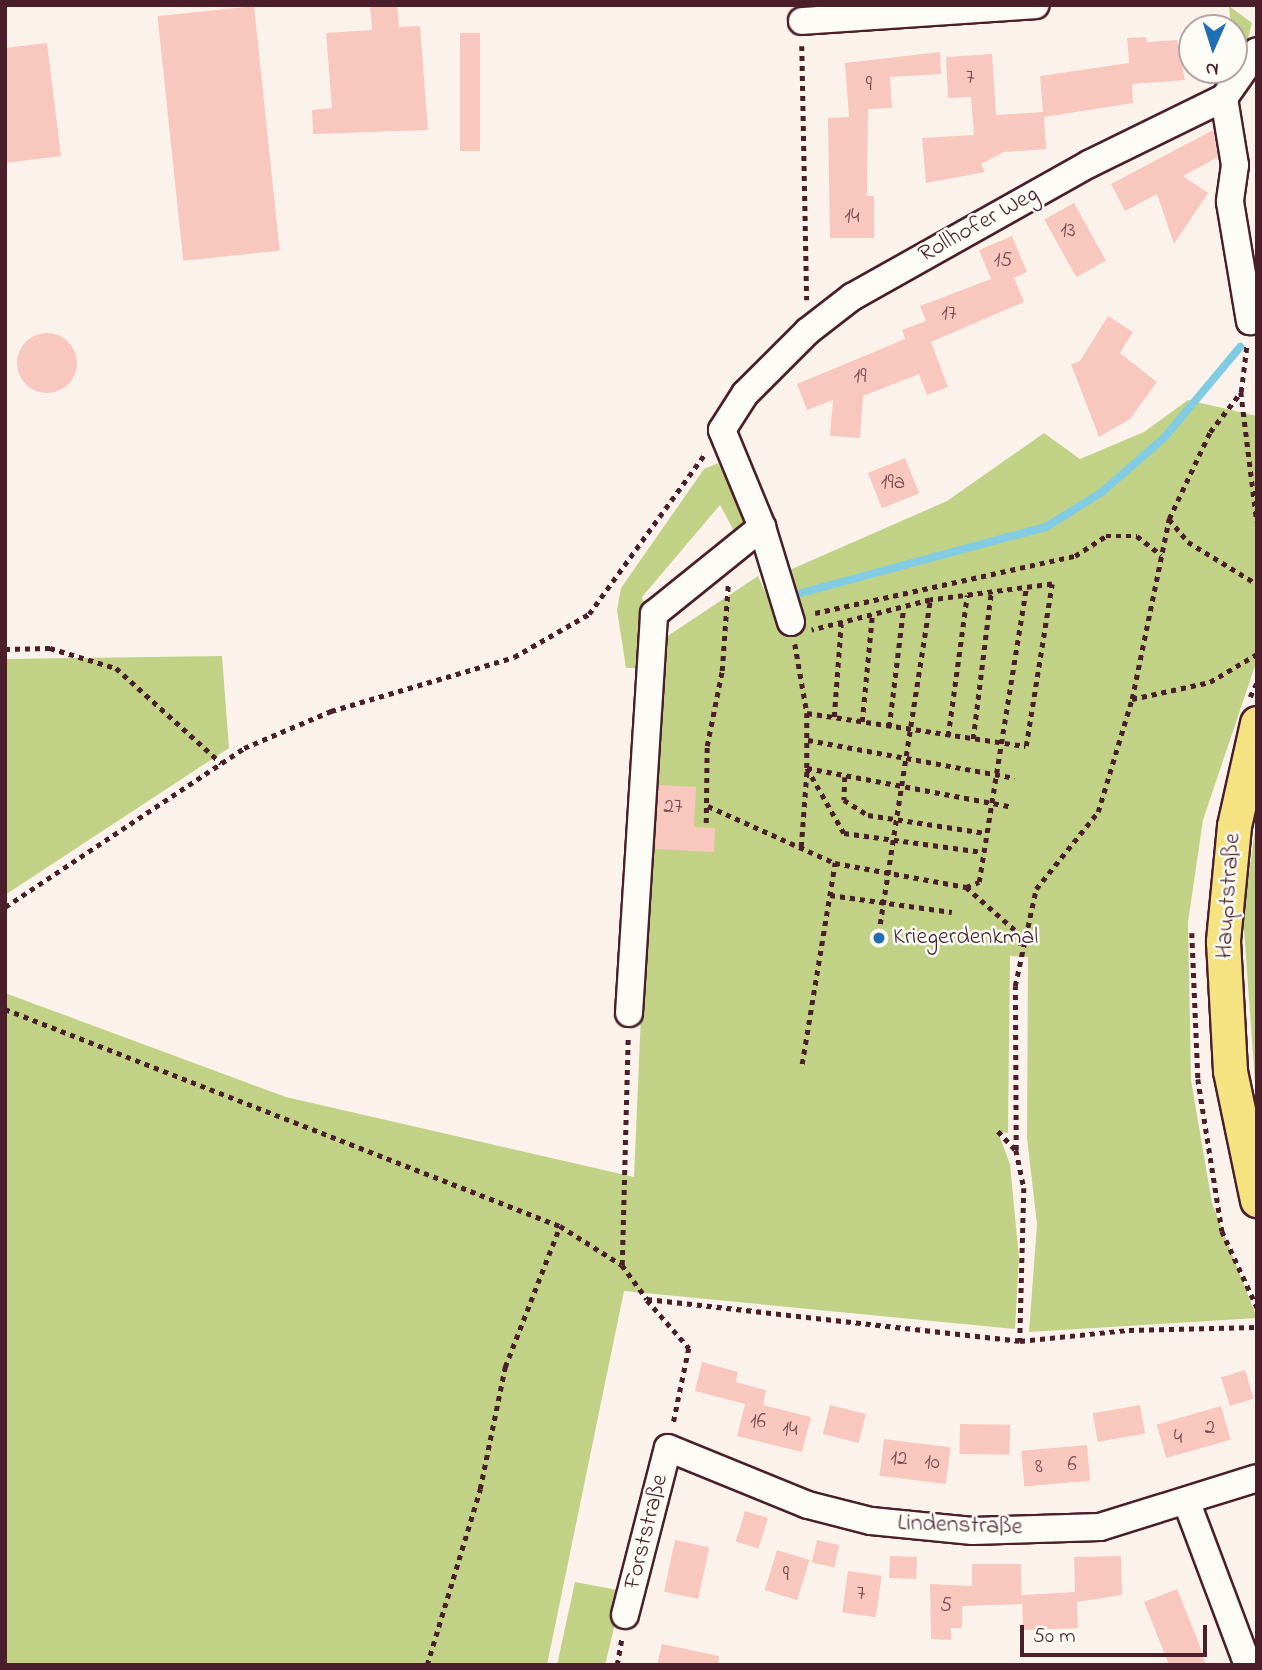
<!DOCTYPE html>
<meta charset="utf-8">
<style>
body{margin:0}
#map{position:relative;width:1262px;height:1670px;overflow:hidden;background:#fcf2ec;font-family:"Indie Flower",sans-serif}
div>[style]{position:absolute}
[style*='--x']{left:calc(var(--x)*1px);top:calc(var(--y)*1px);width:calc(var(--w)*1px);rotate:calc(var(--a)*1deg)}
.green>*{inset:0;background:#c1d287}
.stream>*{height:8px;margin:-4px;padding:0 4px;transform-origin:4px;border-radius:4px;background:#81cce2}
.building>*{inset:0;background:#f8c8be;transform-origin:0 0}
.round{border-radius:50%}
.path>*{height:4.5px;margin-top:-2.25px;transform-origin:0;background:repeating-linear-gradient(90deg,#4a1f2b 0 5px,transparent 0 10px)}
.roads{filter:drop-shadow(2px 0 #4a1f2b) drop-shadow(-2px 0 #4a1f2b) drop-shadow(0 2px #4a1f2b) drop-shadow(0 -2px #4a1f2b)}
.minor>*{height:26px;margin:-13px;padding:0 13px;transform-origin:13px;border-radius:13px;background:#fdfcf7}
.major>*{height:33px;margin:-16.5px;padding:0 16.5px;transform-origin:16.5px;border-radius:16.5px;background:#f5e382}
.dots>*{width:19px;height:19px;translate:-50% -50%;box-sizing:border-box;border:4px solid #fdfcf7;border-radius:50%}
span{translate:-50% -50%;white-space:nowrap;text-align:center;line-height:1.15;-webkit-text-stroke:5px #fdfcf7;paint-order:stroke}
.number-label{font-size:21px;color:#764950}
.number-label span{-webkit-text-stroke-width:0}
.street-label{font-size:24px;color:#4a1f2b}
.poi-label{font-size:24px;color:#4a1f2b}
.left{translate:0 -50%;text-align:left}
.frame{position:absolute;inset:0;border:7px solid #4a1f2b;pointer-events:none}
.north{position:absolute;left:1178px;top:14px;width:70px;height:70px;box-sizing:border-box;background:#fdfcf7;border:2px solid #b5a4a5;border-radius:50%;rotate:183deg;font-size:19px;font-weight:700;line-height:28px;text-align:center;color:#4a1f2b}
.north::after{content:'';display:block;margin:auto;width:24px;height:32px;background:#1f6fb2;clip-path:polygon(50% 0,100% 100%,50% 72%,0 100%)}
.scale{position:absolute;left:1020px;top:1625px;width:187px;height:32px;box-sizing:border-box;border:4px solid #4a1f2b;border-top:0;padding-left:9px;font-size:21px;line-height:24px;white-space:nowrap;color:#4a1f2b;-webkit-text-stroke:5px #fdfcf7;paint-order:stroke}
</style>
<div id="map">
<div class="green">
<i style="clip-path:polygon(1229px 6px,1252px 23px,1246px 47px,1234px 59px)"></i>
<i style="clip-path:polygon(1188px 400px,1257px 416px,1257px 660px,1203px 820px,1188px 922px,1191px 1080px,1212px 1203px,1257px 1318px,1029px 1332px,1037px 1224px,1027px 1138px,1028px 957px,1010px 956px,1008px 1133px,998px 1132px,1010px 1164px,1019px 1258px,1015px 1329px,624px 1291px,547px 1665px,5px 1665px,5px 993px,286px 1097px,634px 1177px,657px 643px,758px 576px,779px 623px,785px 572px,947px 501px,1044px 433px,1080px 459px,1144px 432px)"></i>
<i style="clip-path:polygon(718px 463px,748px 520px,734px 531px,720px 505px,642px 597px,647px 614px,641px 668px,626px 668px,617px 610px,621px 588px,704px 469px)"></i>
<i style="clip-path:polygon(222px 656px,229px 748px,5px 895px,5px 659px)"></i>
<i style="clip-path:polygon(1257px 817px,1257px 1111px,1243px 915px)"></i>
<i style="clip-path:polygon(575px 1582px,623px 1591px,605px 1665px,557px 1665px)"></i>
</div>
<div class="stream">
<i style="--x:801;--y:593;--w:254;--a:-15.1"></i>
<i style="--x:1046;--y:527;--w:66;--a:-32"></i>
<i style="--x:1102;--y:492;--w:82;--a:-41.1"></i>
<i style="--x:1164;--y:438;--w:119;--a:-50.1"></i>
</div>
<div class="building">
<i style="clip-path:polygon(370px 5px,397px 5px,399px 27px,420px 26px,428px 130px,313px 134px,312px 110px,332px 108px,326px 33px,372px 30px)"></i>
<i style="left:254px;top:6px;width:246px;height:97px;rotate:84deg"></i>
<i style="left:460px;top:33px;width:20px;height:118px"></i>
<i style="clip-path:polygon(1146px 37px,1147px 42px,1177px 40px,1185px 80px,1132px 84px,1133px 103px,1044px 117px,1046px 149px,1004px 152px,981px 164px,985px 172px,926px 183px,922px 138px,974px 135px,971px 97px,948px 98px,946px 57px,992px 54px,996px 115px,1043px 112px,1040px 76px,1129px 63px,1127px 38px)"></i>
<i style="clip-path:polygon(47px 43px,61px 156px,5px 163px,5px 48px)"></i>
<i style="clip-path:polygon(940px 52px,941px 74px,890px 77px,892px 108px,868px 109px,867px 196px,874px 196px,874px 238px,830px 238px,828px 118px,849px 117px,845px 63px)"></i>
<i style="clip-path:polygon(1213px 130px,1218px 157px,1183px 176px,1208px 193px,1174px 244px,1157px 194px,1125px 211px,1111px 184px)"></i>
<i style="left:1074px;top:203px;width:66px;height:34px;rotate:61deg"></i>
<i style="clip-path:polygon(1012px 236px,1027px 272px,1014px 278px,1024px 302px,931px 342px,948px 387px,927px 395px,919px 374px,863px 396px,860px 438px,830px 436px,833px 400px,807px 410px,797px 384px,905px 339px,902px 330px,926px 321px,920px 306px,991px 279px,979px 250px)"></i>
<i style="clip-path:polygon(1108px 316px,1133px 332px,1120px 353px,1157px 382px,1130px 419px,1099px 437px,1071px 364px,1080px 361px)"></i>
<i class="round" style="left:17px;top:333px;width:60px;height:60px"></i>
<i style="left:905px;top:458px;width:38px;height:40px;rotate:68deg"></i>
<i style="clip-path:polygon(659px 785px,696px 787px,694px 827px,715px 828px,714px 852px,655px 849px)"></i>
<i style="clip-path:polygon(702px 1362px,738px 1372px,736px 1382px,766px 1390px,763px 1405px,811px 1417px,802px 1452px,737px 1436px,745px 1404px,695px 1391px)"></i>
<i style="left:1245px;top:1370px;width:30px;height:25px;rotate:73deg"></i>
<i style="left:830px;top:1405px;width:37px;height:30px;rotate:14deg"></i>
<i style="left:1140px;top:1405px;width:29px;height:48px;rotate:80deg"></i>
<i style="left:1221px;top:1406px;width:35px;height:67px;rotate:74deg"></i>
<i style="left:960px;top:1424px;width:50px;height:30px;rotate:1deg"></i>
<i style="left:884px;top:1439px;width:67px;height:37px;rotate:7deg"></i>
<i style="left:1087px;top:1445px;width:36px;height:66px;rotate:85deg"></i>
<i style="left:745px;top:1511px;width:24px;height:32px;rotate:17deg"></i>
<i style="left:675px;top:1540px;width:35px;height:53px;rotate:12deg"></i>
<i style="left:817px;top:1540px;width:23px;height:23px;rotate:13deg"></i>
<i style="left:777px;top:1550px;width:34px;height:42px;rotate:17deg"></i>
<i style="left:890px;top:1556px;width:27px;height:22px;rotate:2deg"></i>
<i style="clip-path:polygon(1121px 1556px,1122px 1595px,1077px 1602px,1078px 1628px,1023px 1630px,1022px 1595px,1075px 1592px,1074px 1557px)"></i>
<i style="clip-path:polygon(972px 1564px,1021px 1564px,1022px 1604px,962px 1606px,962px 1628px,951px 1628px,951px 1640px,931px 1639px,930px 1584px,972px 1586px)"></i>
<i style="left:848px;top:1571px;width:34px;height:42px;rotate:8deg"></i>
<i style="clip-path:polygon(1177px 1589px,1198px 1641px,1206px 1665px,1169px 1665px,1144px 1602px)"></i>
<i style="clip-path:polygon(662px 1644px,719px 1656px,718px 1665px,657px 1665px)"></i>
</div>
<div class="path">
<i style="--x:802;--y:46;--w:254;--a:88.9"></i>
<i style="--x:1241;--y:392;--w:131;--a:83"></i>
<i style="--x:1169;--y:519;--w:30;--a:50"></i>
<i style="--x:1188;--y:542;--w:81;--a:31.3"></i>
<i style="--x:815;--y:613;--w:266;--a:-12.4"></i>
<i style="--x:1075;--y:556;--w:37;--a:-33"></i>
<i style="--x:1106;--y:536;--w:31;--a:0"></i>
<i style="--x:1137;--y:536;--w:31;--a:38"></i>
<i style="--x:795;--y:644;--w:70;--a:80.1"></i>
<i style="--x:807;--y:713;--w:55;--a:90"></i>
<i style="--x:807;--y:768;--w:75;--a:60.4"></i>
<i style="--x:844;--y:833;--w:140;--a:7.8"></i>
<i style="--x:5;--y:649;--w:45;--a:-1.3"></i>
<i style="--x:50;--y:648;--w:69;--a:16.9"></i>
<i style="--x:116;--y:668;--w:142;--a:42.1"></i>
<i style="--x:1250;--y:697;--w:17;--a:-65"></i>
<i style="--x:1132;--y:699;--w:80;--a:-12.3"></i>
<i style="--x:1210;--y:682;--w:55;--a:-30.8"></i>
<i style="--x:807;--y:713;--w:221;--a:8.6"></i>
<i style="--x:1026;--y:746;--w:164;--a:-80.9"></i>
<i style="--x:1052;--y:584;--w:123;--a:172.5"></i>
<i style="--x:930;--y:600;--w:122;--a:165.7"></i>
<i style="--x:834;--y:717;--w:93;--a:-85.7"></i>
<i style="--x:862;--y:722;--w:105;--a:-84.6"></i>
<i style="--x:889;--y:727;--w:117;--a:-83.1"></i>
<i style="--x:948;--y:736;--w:142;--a:-82.3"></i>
<i style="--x:973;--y:739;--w:148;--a:-83"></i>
<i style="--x:808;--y:740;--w:210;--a:10.4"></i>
<i style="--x:845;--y:777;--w:23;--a:92"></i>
<i style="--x:844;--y:800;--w:28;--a:32"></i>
<i style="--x:868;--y:815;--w:119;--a:8.7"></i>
<i style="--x:708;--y:806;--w:139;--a:24.2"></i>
<i style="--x:835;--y:863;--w:133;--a:10.4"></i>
<i style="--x:966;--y:887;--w:67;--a:41.3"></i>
<i style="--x:1016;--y:931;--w:18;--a:71"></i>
<i style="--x:706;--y:823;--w:77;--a:-89.3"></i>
<i style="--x:707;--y:746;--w:76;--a:-78.7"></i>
<i style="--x:722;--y:671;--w:86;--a:-86"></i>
<i style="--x:801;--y:847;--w:79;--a:-85.7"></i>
<i style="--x:807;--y:768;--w:206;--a:10.7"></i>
<i style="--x:966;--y:887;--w:14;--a:-21"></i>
<i style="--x:979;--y:882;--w:298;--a:-80.9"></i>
<i style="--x:830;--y:895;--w:123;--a:7.9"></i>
<i style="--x:5;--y:907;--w:287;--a:-33.6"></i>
<i style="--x:244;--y:748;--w:95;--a:-23"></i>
<i style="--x:331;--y:711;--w:191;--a:-16.4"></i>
<i style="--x:514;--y:657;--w:86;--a:-29.8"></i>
<i style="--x:589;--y:614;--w:198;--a:-54.1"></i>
<i style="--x:880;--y:924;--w:328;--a:-81.2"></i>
<i style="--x:1192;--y:933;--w:146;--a:87.6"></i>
<i style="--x:1198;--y:1079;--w:154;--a:81"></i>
<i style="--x:1222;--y:1231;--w:84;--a:65.3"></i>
<i style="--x:5;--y:1009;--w:596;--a:21.36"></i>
<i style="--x:560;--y:1226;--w:73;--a:32.2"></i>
<i style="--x:622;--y:1265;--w:42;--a:53.7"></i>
<i style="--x:647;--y:1299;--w:375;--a:6.4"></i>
<i style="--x:1020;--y:1341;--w:110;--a:-5.8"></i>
<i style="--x:1129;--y:1330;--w:128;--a:-1.3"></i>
<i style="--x:802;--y:1064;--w:204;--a:-80.7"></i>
<i style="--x:998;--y:1131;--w:26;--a:47"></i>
<i style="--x:1016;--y:1150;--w:39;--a:78"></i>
<i style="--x:1024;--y:1188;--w:153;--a:91.5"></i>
<i style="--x:1016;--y:1150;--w:164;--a:-90.3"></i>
<i style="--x:1015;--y:986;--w:99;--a:-77.8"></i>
<i style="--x:1036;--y:889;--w:99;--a:-51.2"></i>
<i style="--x:1098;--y:812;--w:118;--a:-73.3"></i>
<i style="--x:1132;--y:699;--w:184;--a:-78.4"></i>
<i style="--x:1169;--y:519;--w:96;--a:-64.8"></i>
<i style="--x:1210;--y:432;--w:51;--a:-52.2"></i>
<i style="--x:1241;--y:392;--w:49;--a:-83"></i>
<i style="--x:622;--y:1265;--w:227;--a:-88.5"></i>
<i style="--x:647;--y:1300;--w:64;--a:48.8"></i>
<i style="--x:689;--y:1348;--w:79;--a:101.7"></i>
<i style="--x:427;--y:1665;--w:184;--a:-73.2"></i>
<i style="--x:480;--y:1489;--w:125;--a:-78.4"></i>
<i style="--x:505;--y:1367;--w:151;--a:-68.7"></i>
<i style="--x:617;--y:1665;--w:28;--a:-80"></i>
</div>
<div class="roads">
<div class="minor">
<i style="--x:802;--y:21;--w:234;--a:-3.9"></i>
<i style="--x:1224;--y:98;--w:68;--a:80.7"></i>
<i style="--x:1235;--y:165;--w:37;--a:98"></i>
<i style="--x:1230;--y:202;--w:121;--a:80.5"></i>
<i style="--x:791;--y:622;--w:99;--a:-107"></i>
<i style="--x:762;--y:527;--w:105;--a:-112.4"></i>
<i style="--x:722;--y:430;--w:43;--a:-57.4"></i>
<i style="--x:745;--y:394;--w:89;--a:-45"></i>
<i style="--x:808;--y:331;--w:56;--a:-37.7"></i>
<i style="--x:852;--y:297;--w:272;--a:-29.3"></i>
<i style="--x:1089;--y:164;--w:150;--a:-26.1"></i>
<i style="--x:1224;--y:98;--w:57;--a:-54.9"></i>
<i style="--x:629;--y:1013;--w:400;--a:-86.4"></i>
<i style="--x:654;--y:614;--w:139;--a:-38.9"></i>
<i style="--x:1187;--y:1503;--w:173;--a:69.4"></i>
<i style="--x:625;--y:1615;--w:172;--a:-75.6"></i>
<i style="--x:668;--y:1448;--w:151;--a:22.2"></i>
<i style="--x:808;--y:1505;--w:65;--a:14.3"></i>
<i style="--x:871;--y:1521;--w:102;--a:5.6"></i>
<i style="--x:973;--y:1531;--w:127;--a:-1.8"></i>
<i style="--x:1100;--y:1527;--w:164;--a:-17.3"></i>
</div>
<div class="major">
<i style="--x:1257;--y:723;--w:106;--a:102.6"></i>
<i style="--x:1234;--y:826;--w:116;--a:95.5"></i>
<i style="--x:1223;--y:941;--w:130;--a:86.9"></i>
<i style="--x:1230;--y:1071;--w:132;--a:78.2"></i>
</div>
</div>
<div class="dots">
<i style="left:879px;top:938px;background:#1f6fb2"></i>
</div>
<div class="number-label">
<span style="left:970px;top:78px">7</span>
<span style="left:869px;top:85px">9</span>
<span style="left:852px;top:217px">14</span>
<span style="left:1068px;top:231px">13</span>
<span style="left:1003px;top:261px">15</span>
<span style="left:949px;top:314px">17</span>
<span style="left:860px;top:377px">19</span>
<span style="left:893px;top:483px">19a</span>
<span style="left:673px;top:807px">27</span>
<span style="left:758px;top:1422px">16</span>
<span style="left:1210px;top:1428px">2</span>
<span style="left:790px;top:1430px">14</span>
<span style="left:1178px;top:1438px">4</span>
<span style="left:899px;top:1459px">12</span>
<span style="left:932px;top:1463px">10</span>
<span style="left:1072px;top:1465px">6</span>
<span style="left:1039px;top:1467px">8</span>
<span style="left:786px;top:1575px">9</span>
<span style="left:861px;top:1594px">7</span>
<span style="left:946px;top:1606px">5</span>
</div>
<div class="street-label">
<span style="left:979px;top:225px;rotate:-29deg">Rollhofer Weg</span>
<span style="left:1229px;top:896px;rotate:-86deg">Hauptstraße</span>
<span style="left:960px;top:1526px;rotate:2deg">Lindenstraße</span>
<span style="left:647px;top:1532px;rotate:-76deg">Forststraße</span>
</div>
<div class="poi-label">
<span class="left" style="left:893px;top:938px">Kriegerdenkmal</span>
</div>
<div class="frame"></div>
<div class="north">N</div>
<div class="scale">50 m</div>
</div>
